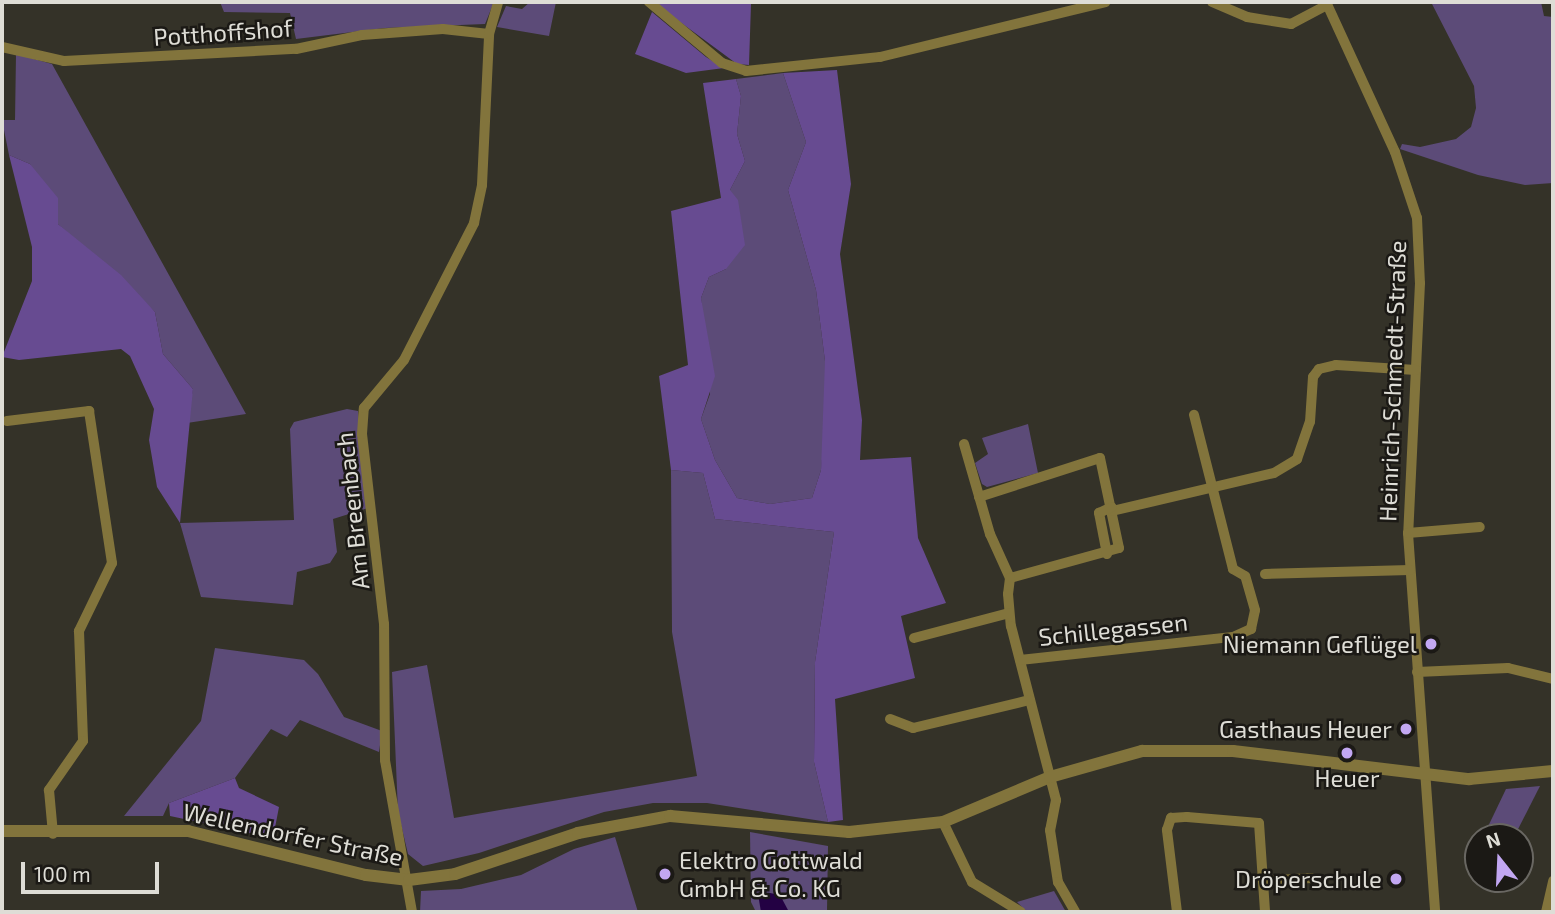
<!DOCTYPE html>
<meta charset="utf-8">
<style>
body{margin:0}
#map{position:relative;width:1555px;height:914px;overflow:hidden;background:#343228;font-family:"Exo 2",sans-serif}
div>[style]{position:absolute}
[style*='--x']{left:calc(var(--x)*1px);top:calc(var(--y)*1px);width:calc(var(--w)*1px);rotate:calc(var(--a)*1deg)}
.green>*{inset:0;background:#5c4b78}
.forest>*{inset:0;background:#674b91}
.water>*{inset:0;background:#230143}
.minor>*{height:10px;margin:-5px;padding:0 5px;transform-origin:5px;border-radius:5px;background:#82743c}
.tertiary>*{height:12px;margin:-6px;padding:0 6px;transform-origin:6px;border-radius:6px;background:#82743c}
.dots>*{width:19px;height:19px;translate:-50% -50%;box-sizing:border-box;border:4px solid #1b1915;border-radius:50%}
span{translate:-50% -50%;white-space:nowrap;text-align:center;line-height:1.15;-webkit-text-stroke:5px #1b1915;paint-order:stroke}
.street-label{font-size:24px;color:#deddd6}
.poi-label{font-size:24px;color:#deddd6}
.right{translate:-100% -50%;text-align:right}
.left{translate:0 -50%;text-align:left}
.frame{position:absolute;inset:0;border:4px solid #deddd6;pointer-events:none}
.north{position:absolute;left:1464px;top:823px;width:70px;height:70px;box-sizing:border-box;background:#1b1915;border:2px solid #696762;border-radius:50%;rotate:342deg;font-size:19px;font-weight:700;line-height:28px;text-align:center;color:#deddd6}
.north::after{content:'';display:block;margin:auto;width:24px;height:32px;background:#c2a7f2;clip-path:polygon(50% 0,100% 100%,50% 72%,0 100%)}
.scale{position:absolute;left:21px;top:862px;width:138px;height:32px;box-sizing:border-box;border:4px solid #deddd6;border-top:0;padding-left:9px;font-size:21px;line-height:24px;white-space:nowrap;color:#deddd6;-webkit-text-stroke:5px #1b1915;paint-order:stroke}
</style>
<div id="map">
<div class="green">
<i style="clip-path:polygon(220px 2px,494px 2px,485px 24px,385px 28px,296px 39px,290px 13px,224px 12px)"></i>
<i style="clip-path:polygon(530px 2px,556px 2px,549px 36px,497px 27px,506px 6px,522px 9px)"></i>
<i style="clip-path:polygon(1431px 2px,1541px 2px,1544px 16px,1553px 17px,1553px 183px,1525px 185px,1478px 175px,1400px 149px,1402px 144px,1420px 147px,1456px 139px,1471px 127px,1476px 108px,1474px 86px)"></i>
<i style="clip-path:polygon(16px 54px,52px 64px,246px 414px,187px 423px,193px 389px,163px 354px,155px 312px,58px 224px,30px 164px,9px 155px,2px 120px,15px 120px)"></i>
<i style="clip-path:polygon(783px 73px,806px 142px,788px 190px,816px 290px,825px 361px,825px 427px,821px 470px,812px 498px,770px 504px,737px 498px,715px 460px,701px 419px,710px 394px,701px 298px,709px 277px,726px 269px,730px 190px,745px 161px,737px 134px,741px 96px,736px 79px)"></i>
<i style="clip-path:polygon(347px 409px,358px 411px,368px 508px,333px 519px,337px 552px,330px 563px,297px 572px,293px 605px,201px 597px,180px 523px,294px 520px,290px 429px,294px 422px)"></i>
<i style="clip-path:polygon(1028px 424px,1038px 473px,987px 487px,982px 484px,975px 463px,988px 454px,982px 438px)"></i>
<i style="clip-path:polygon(671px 470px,703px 473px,715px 519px,834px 532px,815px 662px,814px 762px,828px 822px,707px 803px,653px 803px,604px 812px,479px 853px,423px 866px,408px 854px,398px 812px,392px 672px,427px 665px,454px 818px,697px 776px,672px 632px)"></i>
<i style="clip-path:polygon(215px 648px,304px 660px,318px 674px,344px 717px,382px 731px,379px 752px,300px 720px,287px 737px,271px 729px,235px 778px,169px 803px,163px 816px,124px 816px,201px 721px)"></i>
<i style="clip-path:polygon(1540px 786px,1514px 837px,1483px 837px,1506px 789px)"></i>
<i style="clip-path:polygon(750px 832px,828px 846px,827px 912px,756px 912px,751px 902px)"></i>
<i style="clip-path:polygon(615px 837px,638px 912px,420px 912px,421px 891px,461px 889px,521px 875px,574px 849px)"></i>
<i style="clip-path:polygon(1054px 891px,1066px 912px,1027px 912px,1017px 902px)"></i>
</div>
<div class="forest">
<i style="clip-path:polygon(653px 2px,781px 2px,751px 4px,749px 65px,737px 64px)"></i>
<i style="clip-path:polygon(652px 12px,706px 57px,724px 68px,686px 73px,635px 54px)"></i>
<i style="clip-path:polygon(837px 70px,851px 184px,840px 254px,862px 420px,860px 460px,911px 457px,918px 538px,946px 603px,901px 616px,915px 678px,835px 699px,843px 820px,828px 822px,814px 762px,815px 662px,834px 532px,715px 519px,703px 473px,671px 470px,659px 376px,688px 365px,671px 211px,721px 198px,703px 83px,736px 79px,741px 96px,737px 134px,745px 161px,730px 190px,738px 200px,745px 245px,726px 269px,709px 277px,701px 298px,715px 376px,701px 419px,715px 460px,737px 498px,770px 504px,812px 498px,821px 470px,825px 361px,816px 290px,788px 190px,806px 142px,783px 73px)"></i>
<i style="clip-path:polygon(9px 155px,30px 164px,58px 198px,58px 224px,121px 275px,155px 312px,163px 354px,193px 389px,180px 523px,157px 487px,149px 440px,154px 409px,130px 356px,121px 349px,19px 360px,2px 357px,32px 281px,32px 247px)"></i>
<i style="clip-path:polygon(235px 778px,239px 788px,279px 807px,273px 838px,170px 816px,169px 803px)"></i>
</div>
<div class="water">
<i style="clip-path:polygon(770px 893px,780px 895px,789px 912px,761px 912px,758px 894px)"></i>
</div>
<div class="minor">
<i style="--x:649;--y:2;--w:95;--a:39.9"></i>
<i style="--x:722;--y:63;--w:25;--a:18"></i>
<i style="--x:746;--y:71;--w:135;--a:-6"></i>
<i style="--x:880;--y:57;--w:232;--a:-13.7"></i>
<i style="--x:1212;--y:2;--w:38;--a:23"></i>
<i style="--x:1247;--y:17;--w:45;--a:9"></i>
<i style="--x:1291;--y:24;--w:41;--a:-27.8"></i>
<i style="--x:1326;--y:2;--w:165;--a:65.3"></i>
<i style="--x:1395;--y:152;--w:70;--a:71.6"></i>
<i style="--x:1417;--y:218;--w:65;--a:87.4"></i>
<i style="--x:1420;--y:283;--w:250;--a:92.7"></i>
<i style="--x:1408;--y:533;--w:380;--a:85.9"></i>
<i style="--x:2;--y:47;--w:64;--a:12.7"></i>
<i style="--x:64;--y:61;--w:232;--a:-3"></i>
<i style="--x:296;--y:49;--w:67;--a:-12"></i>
<i style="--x:362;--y:35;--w:81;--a:-4.2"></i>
<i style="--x:443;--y:29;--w:46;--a:6.2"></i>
<i style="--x:7;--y:421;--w:83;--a:-7"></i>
<i style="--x:89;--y:411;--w:154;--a:81.4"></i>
<i style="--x:112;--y:563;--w:76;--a:115.9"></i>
<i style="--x:79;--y:631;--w:110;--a:87.9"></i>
<i style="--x:83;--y:741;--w:60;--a:124.8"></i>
<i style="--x:49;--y:790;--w:44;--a:84.8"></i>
<i style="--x:964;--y:444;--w:94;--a:73.9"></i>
<i style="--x:990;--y:534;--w:48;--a:65.6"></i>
<i style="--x:979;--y:497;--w:127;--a:-17.9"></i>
<i style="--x:1100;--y:458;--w:92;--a:78.1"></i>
<i style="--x:1119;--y:548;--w:113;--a:164.6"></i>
<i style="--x:1010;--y:578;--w:16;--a:97"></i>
<i style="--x:1008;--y:594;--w:32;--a:85"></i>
<i style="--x:1011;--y:626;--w:180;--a:75.5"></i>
<i style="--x:1056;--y:800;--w:31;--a:101"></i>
<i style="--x:1050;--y:830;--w:53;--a:81.3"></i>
<i style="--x:1058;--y:882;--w:34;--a:60"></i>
<i style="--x:1112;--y:511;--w:166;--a:-13.2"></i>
<i style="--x:1274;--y:473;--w:27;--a:-31"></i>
<i style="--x:1297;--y:459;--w:39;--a:-71"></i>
<i style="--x:1310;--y:422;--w:45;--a:-86.2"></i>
<i style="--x:1313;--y:377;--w:10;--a:-53"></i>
<i style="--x:1319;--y:369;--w:17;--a:-13"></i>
<i style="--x:1336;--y:365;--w:80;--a:3.6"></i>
<i style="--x:1408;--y:533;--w:72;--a:-4.8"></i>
<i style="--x:1107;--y:554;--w:42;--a:-101"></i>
<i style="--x:1099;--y:513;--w:14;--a:-25"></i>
<i style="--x:1265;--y:574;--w:145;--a:-1.6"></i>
<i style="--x:914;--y:638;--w:98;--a:-14.7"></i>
<i style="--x:1020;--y:660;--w:214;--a:-6.2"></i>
<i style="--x:1233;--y:637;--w:20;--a:-24"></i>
<i style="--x:1251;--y:629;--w:19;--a:-78"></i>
<i style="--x:1255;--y:610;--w:35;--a:-106"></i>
<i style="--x:1245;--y:576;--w:14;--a:-150"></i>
<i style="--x:1233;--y:569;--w:159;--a:-104.2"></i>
<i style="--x:1417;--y:672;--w:91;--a:-2.5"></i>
<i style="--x:1508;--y:668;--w:46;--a:13.7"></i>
<i style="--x:890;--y:719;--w:25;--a:21"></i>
<i style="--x:913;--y:728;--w:120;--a:-13.5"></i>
<i style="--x:943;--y:822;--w:67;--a:64.2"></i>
<i style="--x:972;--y:882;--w:57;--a:31.5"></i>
<i style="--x:1264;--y:881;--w:47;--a:-3.7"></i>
<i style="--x:412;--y:912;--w:154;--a:-100.1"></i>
<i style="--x:385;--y:760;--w:136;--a:-90.4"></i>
<i style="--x:384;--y:624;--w:191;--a:-96.6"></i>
<i style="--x:362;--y:434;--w:26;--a:-86"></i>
<i style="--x:364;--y:408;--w:62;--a:-50.2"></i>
<i style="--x:404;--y:360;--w:154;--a:-62.9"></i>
<i style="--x:474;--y:223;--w:39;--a:-78"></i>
<i style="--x:482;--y:185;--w:151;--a:-87.3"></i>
<i style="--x:489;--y:34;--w:33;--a:-74"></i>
<i style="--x:1177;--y:912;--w:83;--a:-97"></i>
<i style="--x:1167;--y:830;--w:13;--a:-72"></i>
<i style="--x:1171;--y:818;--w:16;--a:-4"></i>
<i style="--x:1187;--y:817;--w:72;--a:4.8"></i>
<i style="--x:1259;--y:823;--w:89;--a:86.1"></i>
<i style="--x:1546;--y:912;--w:32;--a:-77"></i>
</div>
<div class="tertiary">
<i style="--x:2;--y:831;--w:186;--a:0"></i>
<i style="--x:188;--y:831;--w:183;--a:13.9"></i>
<i style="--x:366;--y:875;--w:43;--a:6.6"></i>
<i style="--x:409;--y:880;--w:46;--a:-7.4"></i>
<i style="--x:455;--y:874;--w:130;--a:-18.4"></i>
<i style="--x:578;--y:833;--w:94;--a:-10.5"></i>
<i style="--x:670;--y:816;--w:180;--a:5.1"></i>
<i style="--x:849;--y:832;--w:95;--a:-6.1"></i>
<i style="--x:943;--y:822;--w:116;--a:-22.8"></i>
<i style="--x:1050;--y:777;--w:96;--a:-15.8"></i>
<i style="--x:1142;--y:751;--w:91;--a:0"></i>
<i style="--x:1233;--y:751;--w:238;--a:6.8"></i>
<i style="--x:1469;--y:779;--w:84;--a:-5.4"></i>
</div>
<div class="dots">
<i style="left:1431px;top:644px;background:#c2a7f2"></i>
<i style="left:1406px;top:729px;background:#c2a7f2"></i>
<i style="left:1347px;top:753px;background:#c2a7f2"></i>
<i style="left:665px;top:874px;background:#c2a7f2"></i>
<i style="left:1396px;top:879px;background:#c2a7f2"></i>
</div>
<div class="street-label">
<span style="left:223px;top:32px;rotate:-4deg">Potthoffshof</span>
<span style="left:1392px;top:381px;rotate:-88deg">Heinrich-Schmedt-Straße</span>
<span style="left:352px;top:511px;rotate:-96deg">Am Breenbach</span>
<span style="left:1113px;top:629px;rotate:-6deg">Schillegassen</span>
<span style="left:293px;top:834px;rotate:12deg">Wellendorfer Straße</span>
</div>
<div class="poi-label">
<span class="right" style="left:1417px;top:644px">Niemann Geflügel</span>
<span class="right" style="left:1392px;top:729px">Gasthaus Heuer</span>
<span style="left:1347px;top:778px">Heuer</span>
<span class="left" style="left:679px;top:874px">Elektro Gottwald<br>GmbH &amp; Co. KG</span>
<span class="right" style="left:1382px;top:879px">Dröperschule</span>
</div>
<div class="frame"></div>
<div class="north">N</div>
<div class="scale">100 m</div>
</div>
